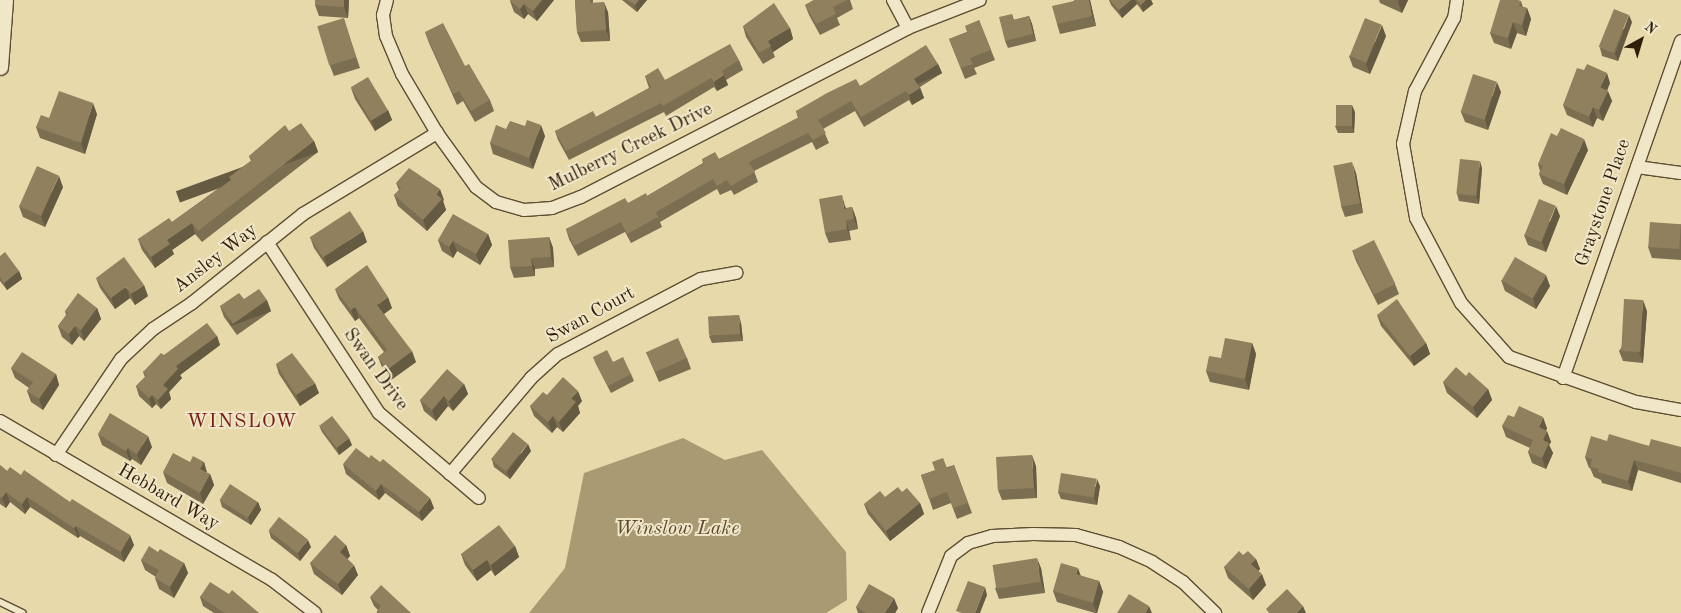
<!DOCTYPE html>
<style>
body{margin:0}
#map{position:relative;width:1681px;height:613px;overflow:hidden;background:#e8d9ab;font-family:"Old Standard TT",serif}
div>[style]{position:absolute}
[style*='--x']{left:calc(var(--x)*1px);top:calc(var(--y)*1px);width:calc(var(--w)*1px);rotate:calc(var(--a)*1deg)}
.water>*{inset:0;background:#a99a74}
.roads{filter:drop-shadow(1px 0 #5e4e32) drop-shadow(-1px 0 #5e4e32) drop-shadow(0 1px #5e4e32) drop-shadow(0 -1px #5e4e32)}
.service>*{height:6px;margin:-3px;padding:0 3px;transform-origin:3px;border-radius:3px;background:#f0e6c8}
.minor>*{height:12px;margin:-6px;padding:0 6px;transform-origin:6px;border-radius:6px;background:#f0e6c8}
.tertiary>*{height:15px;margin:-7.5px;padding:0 7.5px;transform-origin:7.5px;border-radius:7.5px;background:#f0e6c8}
.wall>*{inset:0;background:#7c6e51}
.shaded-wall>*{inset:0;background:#655a42;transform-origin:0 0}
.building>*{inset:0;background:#90805e;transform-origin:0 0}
span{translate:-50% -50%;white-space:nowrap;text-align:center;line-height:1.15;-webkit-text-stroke:4px #f0e6c8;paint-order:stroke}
.street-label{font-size:19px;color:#301f0a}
.neighbourhood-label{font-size:20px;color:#7a1f14;letter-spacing:1px}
.water-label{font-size:20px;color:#5a4a2f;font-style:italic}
.north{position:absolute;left:1616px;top:15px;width:50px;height:50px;-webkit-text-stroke:4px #f0e6c8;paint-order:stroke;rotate:39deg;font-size:14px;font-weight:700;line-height:20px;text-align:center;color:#301f0a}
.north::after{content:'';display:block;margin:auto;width:18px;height:22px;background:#301f0a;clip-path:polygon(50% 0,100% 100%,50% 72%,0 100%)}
</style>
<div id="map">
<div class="water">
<i style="clip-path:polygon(683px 438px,725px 460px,762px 450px,846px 552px,847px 600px,826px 613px,529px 613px,565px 568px,584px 473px)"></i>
</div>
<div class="roads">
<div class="service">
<i style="--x:0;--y:602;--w:25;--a:26"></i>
</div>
<div class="minor">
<i style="--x:387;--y:0;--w:16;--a:105"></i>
<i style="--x:383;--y:15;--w:21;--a:82"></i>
<i style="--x:386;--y:36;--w:41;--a:67.2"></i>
<i style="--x:402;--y:74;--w:69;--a:59.3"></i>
<i style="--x:437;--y:133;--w:67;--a:54.2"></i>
<i style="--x:476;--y:187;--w:25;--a:37"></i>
<i style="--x:496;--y:202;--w:29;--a:16"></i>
<i style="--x:524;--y:210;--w:28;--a:-4"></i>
<i style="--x:552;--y:208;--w:31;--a:-21"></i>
<i style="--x:581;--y:197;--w:368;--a:-27.3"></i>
<i style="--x:908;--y:28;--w:77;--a:-21.3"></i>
<i style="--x:893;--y:0;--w:32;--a:62"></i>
<i style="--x:1457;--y:0;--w:18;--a:99"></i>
<i style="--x:1454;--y:18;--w:83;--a:118.1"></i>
<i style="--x:1415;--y:91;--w:54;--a:102.8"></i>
<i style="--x:1403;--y:144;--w:75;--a:80"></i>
<i style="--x:1416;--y:218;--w:96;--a:62.1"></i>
<i style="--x:1461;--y:303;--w:72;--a:48.4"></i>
<i style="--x:1509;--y:357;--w:135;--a:19.5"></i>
<i style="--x:1636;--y:402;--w:46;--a:10.1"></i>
<i style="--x:1637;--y:167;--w:44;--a:7.8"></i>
<i style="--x:267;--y:242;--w:204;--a:56.8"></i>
<i style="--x:379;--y:413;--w:131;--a:40.4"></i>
<i style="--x:1563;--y:378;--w:357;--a:-70.7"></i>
<i style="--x:0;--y:421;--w:315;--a:30.3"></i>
<i style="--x:272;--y:580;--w:54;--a:37.5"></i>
<i style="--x:56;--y:455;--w:116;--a:-55.9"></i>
<i style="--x:121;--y:359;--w:44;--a:-43.2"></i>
<i style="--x:153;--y:329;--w:47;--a:-33.7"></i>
<i style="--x:192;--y:303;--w:142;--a:-38.7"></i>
<i style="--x:303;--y:214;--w:157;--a:-31.2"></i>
<i style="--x:450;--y:474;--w:126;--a:-49.8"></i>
<i style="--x:531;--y:378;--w:36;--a:-42"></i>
<i style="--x:558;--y:354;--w:161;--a:-27.7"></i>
<i style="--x:701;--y:279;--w:36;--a:-10"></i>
<i style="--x:928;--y:613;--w:61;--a:-68"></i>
<i style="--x:951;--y:556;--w:21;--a:-37"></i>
<i style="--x:968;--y:543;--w:25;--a:-16"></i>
<i style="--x:992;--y:536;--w:41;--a:-2.8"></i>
<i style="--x:1033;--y:534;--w:43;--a:1.3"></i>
<i style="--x:1076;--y:535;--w:45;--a:15.6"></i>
<i style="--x:1119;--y:547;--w:36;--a:24"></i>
<i style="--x:1152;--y:562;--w:37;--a:33"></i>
<i style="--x:1183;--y:582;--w:45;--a:44.1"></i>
</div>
<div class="tertiary">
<i style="--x:0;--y:67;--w:67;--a:-85.7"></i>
</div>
</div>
<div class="wall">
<i style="clip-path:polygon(315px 0,349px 0,348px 18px,319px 16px,315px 5px)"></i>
<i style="clip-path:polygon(511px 0,554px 0,537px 21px,528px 14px,524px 19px,514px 12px,510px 1px)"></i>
<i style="clip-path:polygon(575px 0,593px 0,593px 3px,608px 12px,610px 41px,581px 42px,577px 32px)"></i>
<i style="clip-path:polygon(622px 0,647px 0,637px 12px)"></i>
<i style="clip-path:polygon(814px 0,850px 0,853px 9px,837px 18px,840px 25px,820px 35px,809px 15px,805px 5px)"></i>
<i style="clip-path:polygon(1074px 0,1090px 0,1096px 26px,1060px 34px,1057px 24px,1074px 1px)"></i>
<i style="clip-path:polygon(1109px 0,1151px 0,1153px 4px,1143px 12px,1137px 4px,1122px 18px,1111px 5px)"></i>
<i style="clip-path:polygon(1379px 0,1408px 0,1402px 13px,1380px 3px)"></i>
<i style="clip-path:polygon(1521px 1px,1523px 7px,1527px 8px,1531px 19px,1526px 36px,1517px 33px,1511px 49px,1494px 43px,1490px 33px)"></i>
<i style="clip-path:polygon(1012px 14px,1014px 20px,1029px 16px,1032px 24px,1036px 41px,1008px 48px,1005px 41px)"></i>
<i style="clip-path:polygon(979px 20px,995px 60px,974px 68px,977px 74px,965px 79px,949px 39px,967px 32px)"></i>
<i style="clip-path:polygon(1632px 22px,1618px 61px,1602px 56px,1600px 48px)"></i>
<i style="clip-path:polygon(743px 26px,790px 28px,793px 39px,773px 52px,775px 57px,763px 64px,746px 37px)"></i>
<i style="clip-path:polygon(347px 29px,360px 68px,334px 76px,330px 66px)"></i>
<i style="clip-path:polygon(425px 32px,465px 66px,490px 100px,494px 111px,475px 122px,463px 101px,457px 105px,429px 43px)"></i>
<i style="clip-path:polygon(1386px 36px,1370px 74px,1353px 67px,1349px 56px)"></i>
<i style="clip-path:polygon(739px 60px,743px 70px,726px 80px,728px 85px,717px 91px,714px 87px,666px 116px,664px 112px,569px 160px,558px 140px,555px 131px,596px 117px,649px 88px,645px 76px,665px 80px)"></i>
<i style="clip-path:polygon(938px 64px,942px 73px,920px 87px,924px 98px,912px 105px,909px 100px,864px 127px,855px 111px,823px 129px,829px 143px,816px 150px,812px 142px,754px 171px,758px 182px,734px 195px,731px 190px,720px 195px,717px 189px,660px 222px,662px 227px,631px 243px,625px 232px,578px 256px,569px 239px,566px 229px,628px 203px,647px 196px,703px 163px,702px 159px,719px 159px,798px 118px,796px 111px,860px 86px)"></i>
<i style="clip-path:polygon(1610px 83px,1607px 90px,1612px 101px,1603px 121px,1597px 118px,1593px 127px,1567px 115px,1563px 105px)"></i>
<i style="clip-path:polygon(351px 88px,388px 110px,392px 120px,375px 131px,355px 99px)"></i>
<i style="clip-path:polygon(1501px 92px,1488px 130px,1465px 122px,1461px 112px)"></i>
<i style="clip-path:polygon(1355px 112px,1354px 133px,1338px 133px,1335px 126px)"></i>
<i style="clip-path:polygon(97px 114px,85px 154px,40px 138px,36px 127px,49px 118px)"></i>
<i style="clip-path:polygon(506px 129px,545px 136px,533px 169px,493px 154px,490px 143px)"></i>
<i style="clip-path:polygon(289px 131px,314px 141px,318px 152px,202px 242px,195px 234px,172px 250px,174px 254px,155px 268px,142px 250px,138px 239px,172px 222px,230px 180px,229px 177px,251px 161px,249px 156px)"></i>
<i style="clip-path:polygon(1588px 150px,1567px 195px,1543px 184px,1539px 174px,1540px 171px,1538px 164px)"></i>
<i style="clip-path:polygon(1482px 168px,1479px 204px,1459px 201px,1457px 194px)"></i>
<i style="clip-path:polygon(1356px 173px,1363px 213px,1345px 217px,1341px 206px)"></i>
<i style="clip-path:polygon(396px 183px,444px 200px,443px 201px,446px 210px,427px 231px,398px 206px,394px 195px,399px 190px)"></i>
<i style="clip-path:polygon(63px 187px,45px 227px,23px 217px,19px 206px)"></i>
<i style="clip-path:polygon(845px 206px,846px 208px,852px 207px,856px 218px,858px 229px,849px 231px,851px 240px,829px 243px,825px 233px)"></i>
<i style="clip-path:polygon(1560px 216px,1546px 252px,1528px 245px,1524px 235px)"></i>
<i style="clip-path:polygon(1681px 224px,1681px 260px,1652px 258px,1648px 247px)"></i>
<i style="clip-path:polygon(488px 234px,492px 245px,480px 265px,457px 251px,453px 258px,442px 251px,438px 240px)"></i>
<i style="clip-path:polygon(310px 237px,367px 242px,327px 267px,314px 248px)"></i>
<i style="clip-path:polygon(549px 237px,553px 248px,554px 267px,535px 269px,535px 276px,514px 278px,510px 267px)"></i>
<i style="clip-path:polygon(1352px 250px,1395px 284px,1399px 294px,1378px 305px,1356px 261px)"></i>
<i style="clip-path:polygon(0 256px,19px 271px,22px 279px,7px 290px,0 281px)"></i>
<i style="clip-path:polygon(96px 278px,148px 296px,135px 305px,130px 298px,115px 309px,100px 288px)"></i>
<i style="clip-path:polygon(1501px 280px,1550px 286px,1536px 309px,1505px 291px)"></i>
<i style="clip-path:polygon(335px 289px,392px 308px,384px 314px,416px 362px,391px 380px,382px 367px,378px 357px,384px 352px,359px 318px,355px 321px,339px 299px)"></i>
<i style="clip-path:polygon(244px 299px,271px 311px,237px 335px,224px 317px,220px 306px)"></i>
<i style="clip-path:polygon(97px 308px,101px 319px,84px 341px,79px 336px,72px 345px,62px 337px,58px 326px,66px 315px,65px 311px)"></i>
<i style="clip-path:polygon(1647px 311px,1643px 363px,1623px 361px,1619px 351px)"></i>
<i style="clip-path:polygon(1377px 315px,1426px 343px,1430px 354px,1414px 366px,1381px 326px)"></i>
<i style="clip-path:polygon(741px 323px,743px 341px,712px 343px,709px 336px)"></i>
<i style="clip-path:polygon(217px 336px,220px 345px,180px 375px,182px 378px,169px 392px,171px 399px,161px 409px,156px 404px,152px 408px,139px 396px,136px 386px,145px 377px,143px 372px,164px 355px)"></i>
<i style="clip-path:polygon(1252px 343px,1256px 354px,1249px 390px,1210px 382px,1206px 371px)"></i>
<i style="clip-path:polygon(646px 352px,687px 358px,691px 369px,659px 382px)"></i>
<i style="clip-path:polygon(593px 357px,613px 362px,631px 374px,634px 381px,611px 393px,596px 364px)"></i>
<i style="clip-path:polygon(276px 364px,319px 393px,300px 406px,279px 374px)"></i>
<i style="clip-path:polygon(11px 368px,56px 374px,59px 385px,43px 410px,31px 402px,27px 391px,29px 388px,15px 378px)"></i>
<i style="clip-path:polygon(1466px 376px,1488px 389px,1492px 400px,1477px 418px,1447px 393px,1443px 382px)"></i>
<i style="clip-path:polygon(464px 384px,468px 394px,453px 411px,448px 406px,436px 421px,424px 411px,420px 400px)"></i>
<i style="clip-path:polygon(547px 395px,582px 401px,578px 406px,580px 413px,563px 432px,557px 427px,552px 433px,534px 416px,530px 406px)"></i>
<i style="clip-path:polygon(1514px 417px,1547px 428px,1546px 430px,1551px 442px,1549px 445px,1553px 453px,1546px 469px,1532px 463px,1528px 452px,1530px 448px,1506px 437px,1502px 426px)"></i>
<i style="clip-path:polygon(319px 425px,352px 445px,339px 455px,322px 432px)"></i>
<i style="clip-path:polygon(98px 434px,152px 447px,141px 465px,132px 459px,130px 461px,102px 445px)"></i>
<i style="clip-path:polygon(1607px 441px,1649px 446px,1681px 447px,1681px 483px,1638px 470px,1632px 491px,1602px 483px,1601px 480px,1594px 477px,1590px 468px,1589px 468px,1585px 457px)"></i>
<i style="clip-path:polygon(531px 451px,510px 479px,494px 467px,492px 460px)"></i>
<i style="clip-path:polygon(190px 462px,204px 462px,207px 473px,210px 474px,214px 485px,203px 504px,167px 483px,163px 472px)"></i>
<i style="clip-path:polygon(343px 464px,434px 508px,422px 521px,385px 493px,379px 500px,346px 474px)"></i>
<i style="clip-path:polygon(0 465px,7px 471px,21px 475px,70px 502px,134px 545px,124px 562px,80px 536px,78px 538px,30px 507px,25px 514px,10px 502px,6px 508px,0 504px)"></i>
<i style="clip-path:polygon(954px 465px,972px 513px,957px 519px,951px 503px,933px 510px,921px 475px)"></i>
<i style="clip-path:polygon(1036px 466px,1037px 498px,1002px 500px,998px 490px)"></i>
<i style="clip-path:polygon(1100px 486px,1097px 505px,1061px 499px,1058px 492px)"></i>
<i style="clip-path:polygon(902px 492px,920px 503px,924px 514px,890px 541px,868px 514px,864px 504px)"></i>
<i style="clip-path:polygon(220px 500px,258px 502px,261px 510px,251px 525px,222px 507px)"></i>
<i style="clip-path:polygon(269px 531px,311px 547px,300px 561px,271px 538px)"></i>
<i style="clip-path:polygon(346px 545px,350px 556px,347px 559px,358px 575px,342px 595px,314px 574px,310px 563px)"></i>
<i style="clip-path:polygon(515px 546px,519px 557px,495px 576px,491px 570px,477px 581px,465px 565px,461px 554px)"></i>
<i style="clip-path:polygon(158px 552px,184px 563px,188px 573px,174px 598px,159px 589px,155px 578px,156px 577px,145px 570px,141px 560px)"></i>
<i style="clip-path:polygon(1243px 555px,1256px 559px,1260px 569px,1258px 571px,1266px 585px,1253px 600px,1228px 578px,1224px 567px)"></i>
<i style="clip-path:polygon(1041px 568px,1045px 593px,999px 599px,995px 588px)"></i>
<i style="clip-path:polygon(1080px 576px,1099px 581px,1103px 592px,1097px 613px,1095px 613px,1057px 602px,1053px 591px)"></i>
<i style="clip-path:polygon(229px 594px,259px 613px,214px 613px,203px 606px,200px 597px)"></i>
<i style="clip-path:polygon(370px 597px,411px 613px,377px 613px,377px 611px,378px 610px,374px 606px)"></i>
<i style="clip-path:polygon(856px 607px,898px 608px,895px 613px,858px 613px)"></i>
</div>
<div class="shaded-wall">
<i style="clip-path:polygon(344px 0,349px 0,348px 18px,344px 7px)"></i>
<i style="clip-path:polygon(542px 0,554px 0,537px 21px,533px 11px)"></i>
<i style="clip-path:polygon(639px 0,647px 0,637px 12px,635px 5px)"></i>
<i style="clip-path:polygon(1089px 0,1090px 0,1096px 26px,1092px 16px)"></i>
<i style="clip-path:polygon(1131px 0,1135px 0,1137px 4px,1122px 18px,1119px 10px)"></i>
<i style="clip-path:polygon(1146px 0,1151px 0,1153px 4px,1143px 12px,1141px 5px)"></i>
<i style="clip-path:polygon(1399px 0,1408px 0,1402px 13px,1398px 2px)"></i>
<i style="clip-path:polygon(604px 2px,608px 12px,610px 41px,606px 30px)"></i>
<i style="clip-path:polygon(524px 4px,528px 14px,524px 19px,520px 9px)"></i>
<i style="clip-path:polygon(1527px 8px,1531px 19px,1526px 36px,1522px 25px)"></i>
<i style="clip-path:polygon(1629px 15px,1632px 22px,1618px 61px,1615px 54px)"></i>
<i style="clip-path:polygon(1029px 16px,1032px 24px,1036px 41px,1033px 34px)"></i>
<i style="clip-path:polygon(1513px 22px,1517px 33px,1511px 49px,1508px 38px)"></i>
<i style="clip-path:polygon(1382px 25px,1386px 36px,1370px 74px,1366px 64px)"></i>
<i style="clip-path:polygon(790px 28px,793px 39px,773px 52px,768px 41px)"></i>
<i style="left:938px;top:64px;width:10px;height:28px;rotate:66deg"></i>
<i style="clip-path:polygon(1607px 73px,1610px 83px,1604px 98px,1600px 87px)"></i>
<i style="clip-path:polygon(724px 75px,728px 85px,717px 91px,714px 82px)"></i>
<i style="clip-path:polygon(1497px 82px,1501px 92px,1488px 130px,1485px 119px)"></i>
<i style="clip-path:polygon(920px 88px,924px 98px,912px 105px,909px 95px)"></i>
<i style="clip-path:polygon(1608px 91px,1612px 101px,1603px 121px,1599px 110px)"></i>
<i style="clip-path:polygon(93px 103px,97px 114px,85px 154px,81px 143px)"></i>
<i style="clip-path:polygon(1352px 105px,1355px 112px,1354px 133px,1352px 126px)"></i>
<i style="clip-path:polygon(1593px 107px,1597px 118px,1593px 127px,1589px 117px)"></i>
<i style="clip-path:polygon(388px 110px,392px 120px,375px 131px,371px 120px)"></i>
<i style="clip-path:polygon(541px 125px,545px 136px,533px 169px,529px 158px)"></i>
<i style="clip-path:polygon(1584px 139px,1588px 150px,1567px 195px,1564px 184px)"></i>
<i style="left:314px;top:141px;width:12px;height:147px;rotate:70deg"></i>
<i style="clip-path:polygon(1480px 161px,1482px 168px,1479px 204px,1476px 196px)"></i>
<i style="clip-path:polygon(1352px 162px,1356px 173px,1363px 213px,1360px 203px)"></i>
<i style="clip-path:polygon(59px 176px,63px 187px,45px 227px,41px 216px)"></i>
<i style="clip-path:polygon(440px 189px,444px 200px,443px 201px,446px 210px,427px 231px,423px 220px,436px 194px)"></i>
<i style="clip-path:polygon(842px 195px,845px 206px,848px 219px,844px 209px)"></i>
<i style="clip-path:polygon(1556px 206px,1560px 216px,1546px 252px,1542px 242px)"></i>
<i style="clip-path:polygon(852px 207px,856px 218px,858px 229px,854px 219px)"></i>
<i style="clip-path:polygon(846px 220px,849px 231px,851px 240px,847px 229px)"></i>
<i style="clip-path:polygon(192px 223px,195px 234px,172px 250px,174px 254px,155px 268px,151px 257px,167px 240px)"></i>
<i style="clip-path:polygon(363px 231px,367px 242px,327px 267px,324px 257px)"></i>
<i style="clip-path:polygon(488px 234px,492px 245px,480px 265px,476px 254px)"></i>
<i style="clip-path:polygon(549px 237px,553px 248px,554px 267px,551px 257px)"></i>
<i style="clip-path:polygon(453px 241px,457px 251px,453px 258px,449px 247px)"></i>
<i style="clip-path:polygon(531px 258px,535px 269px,535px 276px,532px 266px)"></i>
<i style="clip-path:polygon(19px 271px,22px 279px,7px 290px,4px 283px)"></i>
<i style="clip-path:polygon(1546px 275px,1550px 286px,1536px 309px,1533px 298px)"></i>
<i style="clip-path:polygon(144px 285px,148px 296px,135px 305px,131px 294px)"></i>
<i style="clip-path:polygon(126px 287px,130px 298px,115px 309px,111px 298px)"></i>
<i style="clip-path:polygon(388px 297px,392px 308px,381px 316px,377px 305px)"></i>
<i style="left:267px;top:300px;width:12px;height:42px;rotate:70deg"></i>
<i style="clip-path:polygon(1643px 300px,1647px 311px,1643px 363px,1639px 352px)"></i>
<i style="clip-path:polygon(355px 307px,359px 318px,355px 321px,351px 310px)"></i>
<i style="clip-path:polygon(97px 308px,101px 319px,84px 341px,81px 330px)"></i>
<i style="clip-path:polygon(739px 315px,741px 323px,743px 341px,740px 334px)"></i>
<i style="clip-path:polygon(75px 326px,79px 336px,72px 345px,69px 334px)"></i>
<i style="clip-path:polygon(217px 336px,220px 345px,180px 375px,182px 378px,169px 392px,171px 399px,161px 409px,158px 400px,163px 385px,176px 366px)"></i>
<i style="clip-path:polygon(1252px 343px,1256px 354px,1249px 390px,1245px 379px)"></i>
<i style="clip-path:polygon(1426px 343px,1430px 354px,1414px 366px,1410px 356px)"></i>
<i style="clip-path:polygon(412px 351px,416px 362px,391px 380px,387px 370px)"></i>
<i style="clip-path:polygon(56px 374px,59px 385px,43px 410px,39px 399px)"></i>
<i style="clip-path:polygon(315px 383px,319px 393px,300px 406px,296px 395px)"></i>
<i style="clip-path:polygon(464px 384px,468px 394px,453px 411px,449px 401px)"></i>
<i style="clip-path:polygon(1488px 389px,1492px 400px,1477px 418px,1473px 407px)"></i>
<i style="clip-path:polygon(578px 391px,582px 401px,578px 406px,580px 413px,563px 432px,559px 422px,571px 398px)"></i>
<i style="clip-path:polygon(152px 395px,156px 404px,152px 408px,149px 398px)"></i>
<i style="clip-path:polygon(444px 396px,448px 406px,436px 421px,432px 410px)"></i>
<i style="clip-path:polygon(553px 416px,557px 427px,552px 433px,548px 422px)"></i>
<i style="clip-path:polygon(1543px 417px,1547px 428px,1543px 438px,1539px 427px)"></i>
<i style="clip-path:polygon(1547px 431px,1551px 442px,1549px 445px,1553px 453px,1546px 469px,1542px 458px,1543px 440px)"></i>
<i style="clip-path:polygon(148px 436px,152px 447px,141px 465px,137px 454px)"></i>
<i style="clip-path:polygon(349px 438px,352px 445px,339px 455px,337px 448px)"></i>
<i style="clip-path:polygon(528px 444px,531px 451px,510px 479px,507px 472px)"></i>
<i style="clip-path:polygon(128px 448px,132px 459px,130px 461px,126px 451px)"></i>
<i style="clip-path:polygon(1032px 455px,1036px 466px,1037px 498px,1034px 488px)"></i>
<i style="clip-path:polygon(1634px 460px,1638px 470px,1632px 491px,1628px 481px)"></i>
<i style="clip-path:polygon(204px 462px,207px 473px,200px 469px)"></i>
<i style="clip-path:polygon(210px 474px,214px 485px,203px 504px,200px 493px)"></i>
<i style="clip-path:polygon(1097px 479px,1100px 486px,1097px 505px,1094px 498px)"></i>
<i style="clip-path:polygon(381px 484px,385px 493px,379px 500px,376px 491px)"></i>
<i style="clip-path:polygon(6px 492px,10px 502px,6px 508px,2px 498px)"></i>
<i style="clip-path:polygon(27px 497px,30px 507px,25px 514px,22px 504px)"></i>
<i style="clip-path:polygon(430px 498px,434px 508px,422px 521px,419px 512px)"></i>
<i style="clip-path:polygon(258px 502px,261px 510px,251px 525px,248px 518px)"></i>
<i style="clip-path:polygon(920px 503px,924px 514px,890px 541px,886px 531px)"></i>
<i style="clip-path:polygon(76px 526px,80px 536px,78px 538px,74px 528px)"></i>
<i style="clip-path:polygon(130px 535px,134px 545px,124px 562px,121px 552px)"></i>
<i style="clip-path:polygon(308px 540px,311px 547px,300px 561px,298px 553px)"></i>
<i style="clip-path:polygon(346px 545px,350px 556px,344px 563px,340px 552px)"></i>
<i style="clip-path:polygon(515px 546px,519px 557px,495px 576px,491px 565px)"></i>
<i style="clip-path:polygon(1037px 558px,1041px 568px,1045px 593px,1041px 582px)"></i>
<i style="clip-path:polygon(1256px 559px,1260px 569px,1255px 575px,1251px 564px)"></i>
<i style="clip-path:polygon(487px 560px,491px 570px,477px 581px,473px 570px)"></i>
<i style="clip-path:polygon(184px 563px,188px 573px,174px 598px,170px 587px)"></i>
<i style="clip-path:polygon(354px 565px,358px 575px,342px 595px,338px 584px)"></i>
<i style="clip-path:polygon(1078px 568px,1082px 579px,1076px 574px)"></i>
<i style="clip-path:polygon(1262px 574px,1266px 585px,1253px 600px,1249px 589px)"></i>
<i style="clip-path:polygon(1099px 581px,1103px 592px,1097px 613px,1093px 603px)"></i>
<i style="clip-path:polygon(985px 587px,987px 595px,980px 613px,975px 613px)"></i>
<i style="clip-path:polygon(894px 598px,898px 608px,895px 613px,885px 613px)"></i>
<i style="clip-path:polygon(1149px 606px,1152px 613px,1145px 613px)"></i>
<i style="clip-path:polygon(1303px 606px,1306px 613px,1296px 613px)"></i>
</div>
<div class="building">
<i style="clip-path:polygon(315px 0,344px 0,344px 7px,315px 5px)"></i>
<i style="clip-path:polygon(511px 0,542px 0,533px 11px,524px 4px,520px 9px,510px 1px)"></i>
<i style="clip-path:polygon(575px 0,590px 0,590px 3px,604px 2px,606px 30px,577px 32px)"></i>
<i style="clip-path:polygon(628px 0,639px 0,635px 5px)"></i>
<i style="clip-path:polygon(814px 0,847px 0,833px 7px,836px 14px,816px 24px,805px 5px)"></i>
<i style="clip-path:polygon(1074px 0,1089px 0,1092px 16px,1057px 24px,1052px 6px,1074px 1px)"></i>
<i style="clip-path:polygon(1110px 0,1131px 0,1119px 10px)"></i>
<i style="clip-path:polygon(1137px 0,1146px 0,1141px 5px)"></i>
<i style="clip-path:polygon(1500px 0,1518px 0,1521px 1px,1519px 6px,1527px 8px,1522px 25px,1513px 22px,1508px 38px,1490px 33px)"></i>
<i style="clip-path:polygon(774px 3px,790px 28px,768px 41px,771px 46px,759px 53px,743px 26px)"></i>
<i style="left:1614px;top:9px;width:16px;height:41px;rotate:22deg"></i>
<i style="clip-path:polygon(1012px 14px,1013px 20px,1029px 16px,1033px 34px,1005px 41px,999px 17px)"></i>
<i style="left:344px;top:18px;width:41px;height:28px;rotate:73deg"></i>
<i style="left:1365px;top:18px;width:18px;height:41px;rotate:22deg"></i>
<i style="clip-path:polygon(979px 20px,991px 50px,970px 58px,973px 64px,961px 68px,949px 39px,967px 32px,965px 26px)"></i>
<i style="clip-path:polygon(443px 23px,465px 66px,469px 64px,490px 100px,471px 111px,459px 91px,453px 94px,425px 32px)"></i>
<i style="clip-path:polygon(730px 44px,739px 60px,722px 71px,724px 75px,714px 82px,711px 78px,663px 106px,661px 103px,566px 151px,555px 131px,593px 111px,596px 117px,651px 87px,645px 76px,658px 68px,665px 80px)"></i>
<i style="clip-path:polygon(926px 45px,938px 64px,914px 79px,920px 88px,909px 95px,906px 91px,861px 117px,851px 101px,818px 120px,826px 133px,813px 140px,808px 133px,749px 162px,755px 172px,731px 186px,727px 180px,717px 186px,713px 179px,656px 212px,658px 217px,627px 234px,621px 222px,574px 246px,566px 229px,625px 198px,628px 203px,646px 193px,647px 196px,704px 163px,702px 159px,715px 152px,719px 159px,799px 117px,796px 111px,827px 93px,856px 79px,860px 86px)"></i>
<i style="clip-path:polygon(1587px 64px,1607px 73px,1600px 87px,1608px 91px,1599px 110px,1593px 107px,1589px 117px,1563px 105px,1577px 68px,1584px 70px)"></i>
<i style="left:1473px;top:74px;width:25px;height:40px;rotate:18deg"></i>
<i style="left:368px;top:77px;width:39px;height:20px;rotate:59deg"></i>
<i style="clip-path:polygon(59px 91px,93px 103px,81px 143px,36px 127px,41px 115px,49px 118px)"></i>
<i style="left:1336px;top:105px;width:16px;height:21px"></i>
<i style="clip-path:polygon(527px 120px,541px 125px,529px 158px,490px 143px,496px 125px,506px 129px,510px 121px,525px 126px)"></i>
<i style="clip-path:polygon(301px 123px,314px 141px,198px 231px,192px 223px,167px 240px,170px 244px,151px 257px,138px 239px,169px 218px,172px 222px,231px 180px,229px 177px,252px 160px,249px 156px,285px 125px,289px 131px)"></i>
<i style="clip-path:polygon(1561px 128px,1584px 139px,1564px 184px,1539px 174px,1543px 166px,1538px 164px,1551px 133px,1557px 136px)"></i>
<i style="left:1460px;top:159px;width:20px;height:35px;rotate:6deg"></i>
<i style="left:1352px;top:162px;width:42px;height:19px;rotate:79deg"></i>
<i style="left:37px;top:166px;width:24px;height:44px;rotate:24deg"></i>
<i style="clip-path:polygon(409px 168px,440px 189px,436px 194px,442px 199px,423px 220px,394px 195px,401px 188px,396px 183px)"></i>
<i style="clip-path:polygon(842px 195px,844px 209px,852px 207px,854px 219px,846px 220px,847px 229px,825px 233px,819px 199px)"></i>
<i style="left:1539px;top:199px;width:18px;height:39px;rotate:22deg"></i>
<i style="left:350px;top:211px;width:24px;height:48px;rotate:57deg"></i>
<i style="clip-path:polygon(453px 214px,488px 234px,476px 254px,453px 241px,449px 247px,438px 240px)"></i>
<i style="left:1650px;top:222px;width:31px;height:25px;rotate:4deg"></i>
<i style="clip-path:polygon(549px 237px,551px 257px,531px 258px,532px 266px,510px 267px,508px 240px)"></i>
<i style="left:1374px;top:240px;width:49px;height:24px;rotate:64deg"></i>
<i style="clip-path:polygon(5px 252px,19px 271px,4px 283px,0 277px,0 256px)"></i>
<i style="clip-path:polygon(124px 257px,144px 285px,131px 294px,126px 287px,111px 298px,96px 278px)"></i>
<i style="left:1515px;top:257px;width:36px;height:27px;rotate:30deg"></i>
<i style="clip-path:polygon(367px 265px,388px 297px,377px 305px,412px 351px,387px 370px,378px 357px,387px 350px,355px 307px,351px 310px,335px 289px)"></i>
<i style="clip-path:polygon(259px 289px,267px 300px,233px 324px,220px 306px,239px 293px,244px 299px)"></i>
<i style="clip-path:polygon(78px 293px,97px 308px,81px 330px,75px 326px,69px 334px,58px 326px,68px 313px,65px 311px)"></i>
<i style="clip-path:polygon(1397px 299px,1426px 343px,1410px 356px,1377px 315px)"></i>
<i style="left:1624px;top:299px;width:19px;height:52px;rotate:3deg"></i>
<i style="left:739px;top:315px;width:19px;height:31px;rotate:87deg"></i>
<i style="clip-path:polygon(207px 323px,217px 336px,176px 366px,178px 369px,163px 385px,168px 389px,158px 400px,152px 395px,149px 398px,136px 386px,147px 375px,143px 372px,161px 353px,164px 355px)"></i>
<i style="left:678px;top:338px;width:22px;height:35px;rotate:66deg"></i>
<i style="clip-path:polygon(1225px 338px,1252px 343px,1245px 379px,1206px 371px,1209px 356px,1221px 358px)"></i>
<i style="clip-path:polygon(607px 350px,613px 362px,623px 357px,631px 374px,608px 386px,593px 357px)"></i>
<i style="clip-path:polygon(22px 352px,56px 374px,39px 399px,27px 391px,33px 382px,11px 368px)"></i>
<i style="clip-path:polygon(292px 353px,315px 383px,296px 395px,276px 364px)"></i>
<i style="clip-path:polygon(1456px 367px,1466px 376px,1469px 372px,1488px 389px,1473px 407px,1443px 382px)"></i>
<i style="clip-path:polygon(447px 369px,464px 384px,449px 401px,444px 396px,432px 410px,420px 400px)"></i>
<i style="clip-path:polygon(563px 377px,578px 391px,571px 398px,576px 402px,559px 422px,553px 416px,548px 422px,530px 406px,543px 392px,547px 395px)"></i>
<i style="clip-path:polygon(1519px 406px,1543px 417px,1539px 427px,1547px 431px,1543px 440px,1549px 443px,1542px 458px,1528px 452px,1533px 440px,1502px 426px,1508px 415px,1514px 417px)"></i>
<i style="clip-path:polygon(110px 413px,148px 436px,137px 454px,128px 448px,126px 451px,98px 434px)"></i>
<i style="left:332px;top:416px;width:28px;height:16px;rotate:52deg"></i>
<i style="left:513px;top:432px;width:19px;height:35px;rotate:39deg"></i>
<i style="clip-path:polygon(1609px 434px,1649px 446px,1651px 439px,1681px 447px,1681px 473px,1634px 460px,1628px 481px,1598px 472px,1599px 469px,1590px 467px,1592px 459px,1585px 457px,1591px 436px,1607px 441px)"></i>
<i style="clip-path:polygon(356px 448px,369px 458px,371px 455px,380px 462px,383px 459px,430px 498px,419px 512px,381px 484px,376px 491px,343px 464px)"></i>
<i style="clip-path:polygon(173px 453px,190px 462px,193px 456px,204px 462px,200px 469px,210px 474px,200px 493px,163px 472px)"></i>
<i style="left:1032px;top:455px;width:33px;height:36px;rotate:87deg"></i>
<i style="clip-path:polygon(943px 458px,947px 468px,954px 465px,968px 503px,953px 508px,947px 492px,929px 499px,921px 475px,935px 470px,932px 462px)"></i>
<i style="clip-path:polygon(0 465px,7px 471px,10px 467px,21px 475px,24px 470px,70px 502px,72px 499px,130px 535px,121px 552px,76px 526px,74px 528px,27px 497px,22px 504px,6px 492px,2px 498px,0 497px)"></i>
<i style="left:1061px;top:473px;width:36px;height:19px;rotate:9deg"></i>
<i style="left:230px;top:484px;width:33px;height:19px;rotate:33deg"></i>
<i style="clip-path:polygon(898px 487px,902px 492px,907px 488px,920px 503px,886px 531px,864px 504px,880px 491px,885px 497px)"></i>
<i style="left:279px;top:517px;width:37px;height:17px;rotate:38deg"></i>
<i style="clip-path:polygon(499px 525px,515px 546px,491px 565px,487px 560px,473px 570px,461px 554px)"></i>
<i style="clip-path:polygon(335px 535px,346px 545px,340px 552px,354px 565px,338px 584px,310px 563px)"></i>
<i style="clip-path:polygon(149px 546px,158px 552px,160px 549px,184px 563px,170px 587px,155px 578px,159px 570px,141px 560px)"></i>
<i style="clip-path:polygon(1239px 551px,1243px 555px,1248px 551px,1256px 559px,1251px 564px,1262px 574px,1249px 589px,1224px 567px)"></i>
<i style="left:1037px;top:558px;width:24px;height:45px;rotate:81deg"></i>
<i style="clip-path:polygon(1061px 563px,1078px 568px,1076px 574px,1099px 581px,1093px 603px,1053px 591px)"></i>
<i style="clip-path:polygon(968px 581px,985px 587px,975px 613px,962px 613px,956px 611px)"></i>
<i style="clip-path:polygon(210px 582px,229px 594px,232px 590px,259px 613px,225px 613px,200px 597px)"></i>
<i style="clip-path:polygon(869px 584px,894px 598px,885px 613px,866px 613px,856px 607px)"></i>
<i style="clip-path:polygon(381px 585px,411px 613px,379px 613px,377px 611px,381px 606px,370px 597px)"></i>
<i style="clip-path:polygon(1287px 589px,1303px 606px,1296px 613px,1269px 613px,1266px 609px)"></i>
<i style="clip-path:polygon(1129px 594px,1149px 606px,1145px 613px,1117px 613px)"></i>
</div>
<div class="street-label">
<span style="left:631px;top:148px;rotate:-26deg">Mulberry Creek Drive</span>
<span style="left:1604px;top:203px;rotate:-71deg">Graystone Place</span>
<span style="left:216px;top:259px;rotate:-38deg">Ansley Way</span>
<span style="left:591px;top:316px;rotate:-29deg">Swan Court</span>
<span style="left:375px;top:370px;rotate:54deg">Swan Drive</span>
<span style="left:168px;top:498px;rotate:30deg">Hebbard Way</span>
</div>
<div class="neighbourhood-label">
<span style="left:242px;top:422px">WINSLOW</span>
</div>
<div class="water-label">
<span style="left:677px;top:529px">Winslow Lake</span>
</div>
<div class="north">N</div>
</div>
